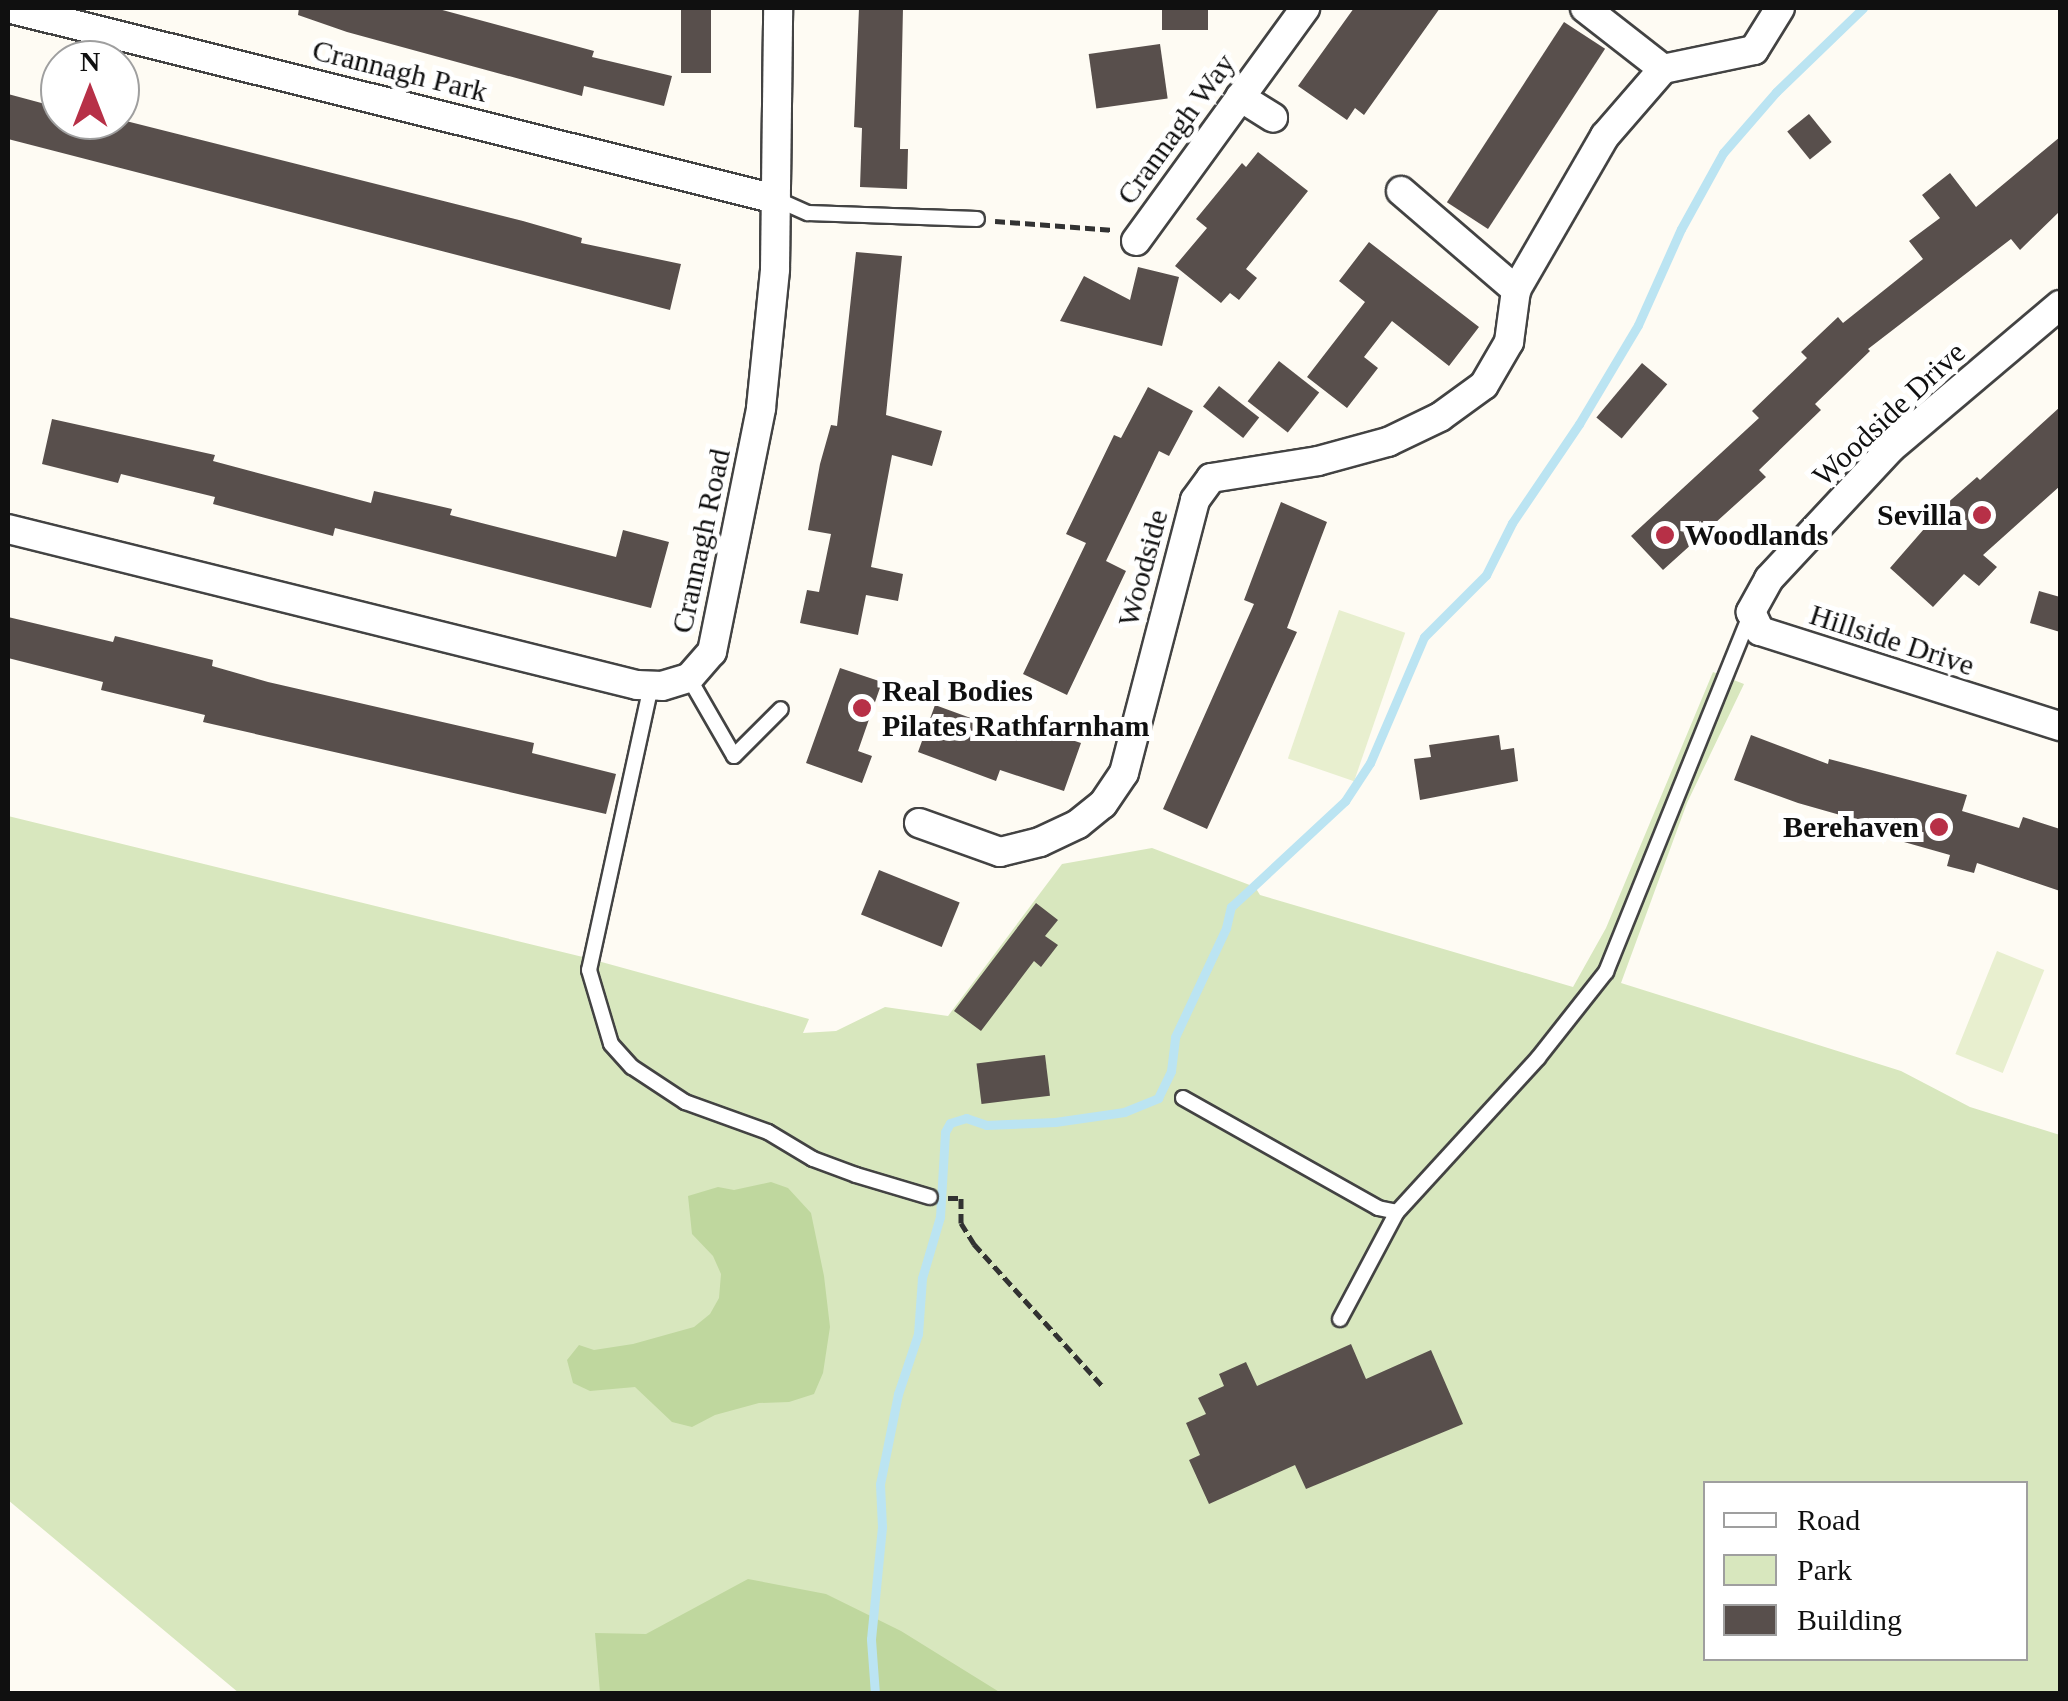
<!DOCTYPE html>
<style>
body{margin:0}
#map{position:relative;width:2068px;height:1701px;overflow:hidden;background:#fefbf3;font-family:Georgia,serif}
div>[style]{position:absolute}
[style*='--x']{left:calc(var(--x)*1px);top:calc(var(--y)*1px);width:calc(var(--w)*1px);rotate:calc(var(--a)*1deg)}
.green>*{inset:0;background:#d8e7be}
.forest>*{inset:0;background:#bfd79e}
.pitch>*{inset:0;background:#e8efcf;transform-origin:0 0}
.stream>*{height:9px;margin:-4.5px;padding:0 4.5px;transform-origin:4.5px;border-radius:4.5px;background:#bbe4f2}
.building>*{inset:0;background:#584f4c;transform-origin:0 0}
.path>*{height:5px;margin-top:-2.5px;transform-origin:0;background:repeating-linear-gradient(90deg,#323232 0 10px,transparent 0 15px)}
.roads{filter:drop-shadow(2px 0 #434343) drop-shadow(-2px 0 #434343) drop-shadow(0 2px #434343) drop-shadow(0 -2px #434343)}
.lane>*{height:14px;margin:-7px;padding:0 7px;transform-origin:7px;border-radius:7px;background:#fff}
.street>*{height:28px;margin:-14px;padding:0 14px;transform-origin:14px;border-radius:14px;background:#fff}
.dots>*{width:28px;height:28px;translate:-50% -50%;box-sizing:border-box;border:5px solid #fff;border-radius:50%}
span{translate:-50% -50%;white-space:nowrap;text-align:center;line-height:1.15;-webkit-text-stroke:10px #fff;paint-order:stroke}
.street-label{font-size:30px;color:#101010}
.poi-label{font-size:30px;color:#101010;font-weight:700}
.right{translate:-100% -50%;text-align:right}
.left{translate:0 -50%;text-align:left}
.frame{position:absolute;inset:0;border:10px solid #101010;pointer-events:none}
.legend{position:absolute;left:1703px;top:1481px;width:325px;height:180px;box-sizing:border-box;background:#fff;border:2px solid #9f9f9f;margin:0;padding:12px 18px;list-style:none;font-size:30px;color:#101010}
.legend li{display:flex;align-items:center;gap:20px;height:50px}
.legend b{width:50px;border:2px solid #9f9f9f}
.north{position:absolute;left:40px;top:40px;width:100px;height:100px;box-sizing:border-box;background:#fff;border:2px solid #9f9f9f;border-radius:50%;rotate:0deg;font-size:28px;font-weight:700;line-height:40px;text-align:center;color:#101010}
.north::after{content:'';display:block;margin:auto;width:35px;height:45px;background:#b73047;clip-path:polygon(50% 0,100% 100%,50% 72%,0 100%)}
</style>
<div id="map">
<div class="green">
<i style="clip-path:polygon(evenodd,1713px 672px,1744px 684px,1687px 803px,1621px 983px,1901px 1071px,1970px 1107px,2060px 1135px,2060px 1693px,239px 1693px,8px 1500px,8px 816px,587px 958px,809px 1019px,803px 1033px,836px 1031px,885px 1007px,948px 1016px,1062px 864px,1152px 848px,1255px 887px,1260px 895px,1573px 987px,1606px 928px,1713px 672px,1706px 1484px,2026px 1484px,2026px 1658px,1706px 1658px,1706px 1484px)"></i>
</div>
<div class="forest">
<i style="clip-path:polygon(771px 1182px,788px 1188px,811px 1213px,824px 1276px,830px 1327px,823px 1373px,814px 1394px,789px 1402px,759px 1403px,715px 1415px,692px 1427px,672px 1422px,635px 1387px,590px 1391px,573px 1383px,567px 1360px,579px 1345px,594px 1350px,633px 1344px,694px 1327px,710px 1314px,719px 1298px,721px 1274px,713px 1256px,692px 1234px,688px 1196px,718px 1187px,734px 1190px)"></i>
<i style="clip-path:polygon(748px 1579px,826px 1594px,901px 1631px,1001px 1693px,600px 1693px,595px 1633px,646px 1634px)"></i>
</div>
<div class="pitch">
<i style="left:1339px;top:610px;width:70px;height:157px;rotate:19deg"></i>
<i style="left:1997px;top:951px;width:51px;height:111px;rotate:22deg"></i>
</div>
<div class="stream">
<i style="--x:875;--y:1694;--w:55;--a:-94.2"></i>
<i style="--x:871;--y:1639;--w:113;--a:-84.4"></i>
<i style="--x:882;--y:1527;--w:43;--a:-92.7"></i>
<i style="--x:880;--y:1484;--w:92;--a:-78.7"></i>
<i style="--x:898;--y:1394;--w:63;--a:-71.6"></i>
<i style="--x:918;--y:1334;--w:56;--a:-85.9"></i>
<i style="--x:922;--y:1278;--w:64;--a:-73.6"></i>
<i style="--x:940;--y:1217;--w:85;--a:-86.6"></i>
<i style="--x:945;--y:1132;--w:10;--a:-61"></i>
<i style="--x:950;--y:1123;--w:17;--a:-17"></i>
<i style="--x:966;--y:1118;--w:21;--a:19"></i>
<i style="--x:986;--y:1125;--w:69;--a:-2.5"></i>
<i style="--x:1055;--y:1122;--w:70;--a:-8.2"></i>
<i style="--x:1124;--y:1112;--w:37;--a:-22"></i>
<i style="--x:1158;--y:1098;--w:30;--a:-64"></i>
<i style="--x:1171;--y:1071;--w:34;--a:-83"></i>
<i style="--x:1175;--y:1037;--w:120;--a:-64.9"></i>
<i style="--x:1226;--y:928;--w:22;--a:-77"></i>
<i style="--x:1231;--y:907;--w:156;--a:-42.9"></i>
<i style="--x:1345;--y:801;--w:45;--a:-56.7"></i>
<i style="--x:1370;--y:763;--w:137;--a:-66.8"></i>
<i style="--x:1424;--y:637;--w:88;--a:-45"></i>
<i style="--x:1486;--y:575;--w:58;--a:-63.4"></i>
<i style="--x:1512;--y:523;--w:120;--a:-55.9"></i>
<i style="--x:1579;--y:424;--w:115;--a:-59.2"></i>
<i style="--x:1638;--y:325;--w:105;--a:-65.9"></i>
<i style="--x:1681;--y:229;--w:87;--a:-61.1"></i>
<i style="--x:1723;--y:153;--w:81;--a:-49"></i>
<i style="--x:1776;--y:92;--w:121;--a:-44"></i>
</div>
<div class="building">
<i style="clip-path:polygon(299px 8px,435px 8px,594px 51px,592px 57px,672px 76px,664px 106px,584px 86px,582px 96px,347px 32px,298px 15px)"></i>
<i style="left:681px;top:8px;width:30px;height:65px"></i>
<i style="clip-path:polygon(859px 8px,903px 8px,900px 149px,908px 149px,907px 189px,860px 187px,862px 128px,854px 127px)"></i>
<i style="left:1162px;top:8px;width:46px;height:22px"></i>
<i style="clip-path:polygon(1354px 8px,1440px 8px,1364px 115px,1355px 108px,1347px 120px,1298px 86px)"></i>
<i style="left:1564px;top:22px;width:49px;height:215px;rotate:33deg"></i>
<i style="left:1160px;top:44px;width:55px;height:72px;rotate:82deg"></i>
<i style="clip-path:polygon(8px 94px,60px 108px,60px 120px,122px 120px,523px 221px,582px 238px,581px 243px,681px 264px,670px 310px,8px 139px)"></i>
<i style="left:1809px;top:114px;width:36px;height:28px;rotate:51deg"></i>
<i style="clip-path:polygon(2060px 137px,2060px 211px,2020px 250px,2011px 239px,1868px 349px,1870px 351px,1815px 404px,1821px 410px,1759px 470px,1766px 477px,1663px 570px,1631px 536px,1759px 418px,1752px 411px,1807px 358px,1801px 352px,1838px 317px,1843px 323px,1923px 259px,1909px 241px,1940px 218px,1922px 195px,1950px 173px,1976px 207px)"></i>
<i style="clip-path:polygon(1258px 152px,1308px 191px,1246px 269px,1257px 278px,1239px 300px,1230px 293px,1221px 303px,1175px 266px,1207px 228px,1196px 219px,1242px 163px,1246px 167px)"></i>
<i style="clip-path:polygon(1369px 242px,1479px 327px,1449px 366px,1392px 321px,1364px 357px,1378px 368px,1347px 408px,1307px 377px,1365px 302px,1339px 281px)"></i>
<i style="clip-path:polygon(856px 252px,902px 256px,886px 415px,942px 431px,932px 466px,892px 455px,871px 567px,903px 574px,898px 601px,866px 595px,858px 635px,800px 623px,807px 590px,819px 592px,831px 534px,808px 530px,820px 464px,831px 425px,837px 426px)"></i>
<i style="clip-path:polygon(1138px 267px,1179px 277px,1162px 346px,1060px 321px,1084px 276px,1130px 300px)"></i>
<i style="left:1279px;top:361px;width:51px;height:51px;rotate:38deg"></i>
<i style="left:1642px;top:363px;width:33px;height:71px;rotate:40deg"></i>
<i style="left:1219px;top:386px;width:51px;height:26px;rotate:38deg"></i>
<i style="clip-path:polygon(1148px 387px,1193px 411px,1169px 456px,1159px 451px,1106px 561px,1126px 571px,1067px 695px,1023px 674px,1086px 543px,1066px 534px,1114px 435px,1121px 438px)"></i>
<i style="clip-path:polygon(2060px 407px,2060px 486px,1983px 555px,1997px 567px,1979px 586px,1964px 574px,1933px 607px,1890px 568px,1944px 506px,1977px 477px,1980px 480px)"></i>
<i style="clip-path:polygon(52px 419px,215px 455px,213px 461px,371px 503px,374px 491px,452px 509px,450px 515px,616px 557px,623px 530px,669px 542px,651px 608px,335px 528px,333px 536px,213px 504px,215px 497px,121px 474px,118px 483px,42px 464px)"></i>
<i style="clip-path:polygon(1281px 502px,1327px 522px,1287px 628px,1297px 632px,1207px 829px,1163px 809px,1254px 604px,1244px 600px)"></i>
<i style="clip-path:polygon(2039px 591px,2060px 597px,2060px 632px,2030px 623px)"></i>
<i style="clip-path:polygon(8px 617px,113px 642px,115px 636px,213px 660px,212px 666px,268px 682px,534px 743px,532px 753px,616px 774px,606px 814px,203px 722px,205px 715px,101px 690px,103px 682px,8px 658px)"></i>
<i style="clip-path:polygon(840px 668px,882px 682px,858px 751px,872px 756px,862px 783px,806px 763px)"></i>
<i style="clip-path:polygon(935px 705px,1028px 739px,1032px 727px,1081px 743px,1064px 791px,1000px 770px,996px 781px,918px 752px)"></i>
<i style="clip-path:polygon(1499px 735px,1501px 750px,1514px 748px,1518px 781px,1420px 800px,1414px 759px,1431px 757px,1429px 745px)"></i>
<i style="clip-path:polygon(1751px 735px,1828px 764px,1829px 759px,1967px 795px,1962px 811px,2019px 828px,2023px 817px,2060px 829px,2060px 891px,1977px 863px,1974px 873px,1947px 866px,1950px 855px,1904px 842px,1907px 834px,1798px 803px,1734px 780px)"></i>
<i style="left:879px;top:870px;width:87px;height:48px;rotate:22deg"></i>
<i style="clip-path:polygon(1036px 903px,1058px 920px,1045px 936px,1058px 945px,1041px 967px,1034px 961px,981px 1031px,954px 1011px)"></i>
<i style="left:1045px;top:1055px;width:41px;height:69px;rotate:83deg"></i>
<i style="clip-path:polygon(1351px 1344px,1366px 1379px,1431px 1350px,1463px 1424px,1306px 1489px,1295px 1465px,1209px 1504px,1189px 1460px,1200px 1455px,1186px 1423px,1206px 1414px,1198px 1398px,1224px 1386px,1219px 1374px,1246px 1362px,1257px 1386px)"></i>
</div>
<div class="path">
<i style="--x:995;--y:221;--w:119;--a:4.3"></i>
<i style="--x:948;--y:1198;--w:13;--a:0"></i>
<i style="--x:961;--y:1198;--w:25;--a:90"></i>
<i style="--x:961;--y:1223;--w:25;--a:58"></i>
<i style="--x:974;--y:1244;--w:194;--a:47.9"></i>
</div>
<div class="roads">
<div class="lane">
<i style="--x:776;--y:199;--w:35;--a:24"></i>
<i style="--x:808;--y:213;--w:169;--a:2"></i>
<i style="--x:689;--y:678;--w:90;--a:60"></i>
<i style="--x:734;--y:756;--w:66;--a:-45"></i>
<i style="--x:651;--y:686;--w:291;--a:102.3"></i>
<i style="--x:589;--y:970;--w:77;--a:73.4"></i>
<i style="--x:611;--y:1044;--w:31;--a:48"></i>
<i style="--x:632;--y:1067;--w:64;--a:33.4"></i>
<i style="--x:685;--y:1102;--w:88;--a:19.9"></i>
<i style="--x:768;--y:1132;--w:52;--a:31"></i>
<i style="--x:813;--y:1159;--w:46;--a:20.4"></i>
<i style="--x:856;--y:1175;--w:77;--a:16.6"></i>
<i style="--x:1183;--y:1098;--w:224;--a:29.4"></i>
<i style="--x:1378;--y:1208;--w:19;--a:12"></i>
<i style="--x:1340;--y:1319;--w:121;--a:-62"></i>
<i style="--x:1397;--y:1212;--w:209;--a:-47.5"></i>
<i style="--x:1538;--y:1058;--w:110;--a:-51.7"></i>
<i style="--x:1606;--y:972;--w:384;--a:-68"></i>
</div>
<div class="street">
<i style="--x:8;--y:8;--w:791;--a:13.97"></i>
<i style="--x:1585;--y:8;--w:99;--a:38"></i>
<i style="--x:1240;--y:97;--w:39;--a:32"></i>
<i style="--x:1401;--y:191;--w:152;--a:40.7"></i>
<i style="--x:1136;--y:241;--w:288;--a:-54"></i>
<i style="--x:2060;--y:305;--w:221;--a:139.8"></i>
<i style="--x:1891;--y:448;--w:179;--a:133"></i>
<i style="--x:1769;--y:579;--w:38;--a:119"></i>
<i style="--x:1751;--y:612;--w:21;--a:65"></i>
<i style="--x:1760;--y:631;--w:315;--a:17.6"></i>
<i style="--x:8;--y:529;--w:648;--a:13.93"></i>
<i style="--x:637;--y:685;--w:25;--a:2"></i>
<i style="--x:662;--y:686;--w:28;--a:-17"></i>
<i style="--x:689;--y:678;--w:35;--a:-49"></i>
<i style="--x:712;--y:652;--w:249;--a:-78.6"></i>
<i style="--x:761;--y:408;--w:140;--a:-84.2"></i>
<i style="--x:775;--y:269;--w:261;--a:-89.3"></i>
<i style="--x:919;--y:823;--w:86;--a:19.7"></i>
<i style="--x:1000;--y:852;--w:41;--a:-14"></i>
<i style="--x:1040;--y:842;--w:42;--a:-25.3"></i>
<i style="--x:1078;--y:824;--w:32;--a:-39"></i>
<i style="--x:1103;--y:804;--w:37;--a:-56"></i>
<i style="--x:1124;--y:773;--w:282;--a:-75.4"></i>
<i style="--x:1195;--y:500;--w:27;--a:-54"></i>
<i style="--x:1211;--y:478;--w:108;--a:-9"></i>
<i style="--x:1318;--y:461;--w:73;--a:-15.2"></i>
<i style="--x:1388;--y:442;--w:58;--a:-25.7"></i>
<i style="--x:1440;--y:417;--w:54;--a:-36"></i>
<i style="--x:1484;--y:385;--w:50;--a:-59.8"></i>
<i style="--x:1509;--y:342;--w:52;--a:-82.3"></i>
<i style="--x:1516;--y:290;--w:178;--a:-60"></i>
<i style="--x:1605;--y:136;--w:89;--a:-49.1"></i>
<i style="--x:1663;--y:69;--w:93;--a:-11.8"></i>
<i style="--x:1754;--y:50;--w:49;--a:-58.2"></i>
</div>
</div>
<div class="dots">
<i style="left:1982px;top:515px;background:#b73047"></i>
<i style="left:1665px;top:535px;background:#b73047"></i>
<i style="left:862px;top:708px;background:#b73047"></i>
<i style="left:1939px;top:827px;background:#b73047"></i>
</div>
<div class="street-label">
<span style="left:400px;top:71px;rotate:14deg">Crannagh Park</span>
<span style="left:1176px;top:129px;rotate:-54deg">Crannagh Way</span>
<span style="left:1889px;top:414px;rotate:-43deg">Woodside Drive</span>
<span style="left:701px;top:541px;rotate:-78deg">Crannagh Road</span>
<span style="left:1143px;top:568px;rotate:-75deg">Woodside</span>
<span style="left:1892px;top:640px;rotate:18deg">Hillside Drive</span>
</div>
<div class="poi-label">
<span class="right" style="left:1962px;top:515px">Sevilla</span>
<span class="left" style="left:1685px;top:535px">Woodlands</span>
<span class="left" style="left:882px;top:708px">Real Bodies<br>Pilates Rathfarnham</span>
<span class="right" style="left:1919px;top:827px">Berehaven</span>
</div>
<div class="frame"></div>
<ul class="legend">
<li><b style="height:12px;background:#fff"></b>Road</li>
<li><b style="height:28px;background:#d8e7be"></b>Park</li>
<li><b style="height:28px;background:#584f4c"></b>Building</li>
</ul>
<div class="north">N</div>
</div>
